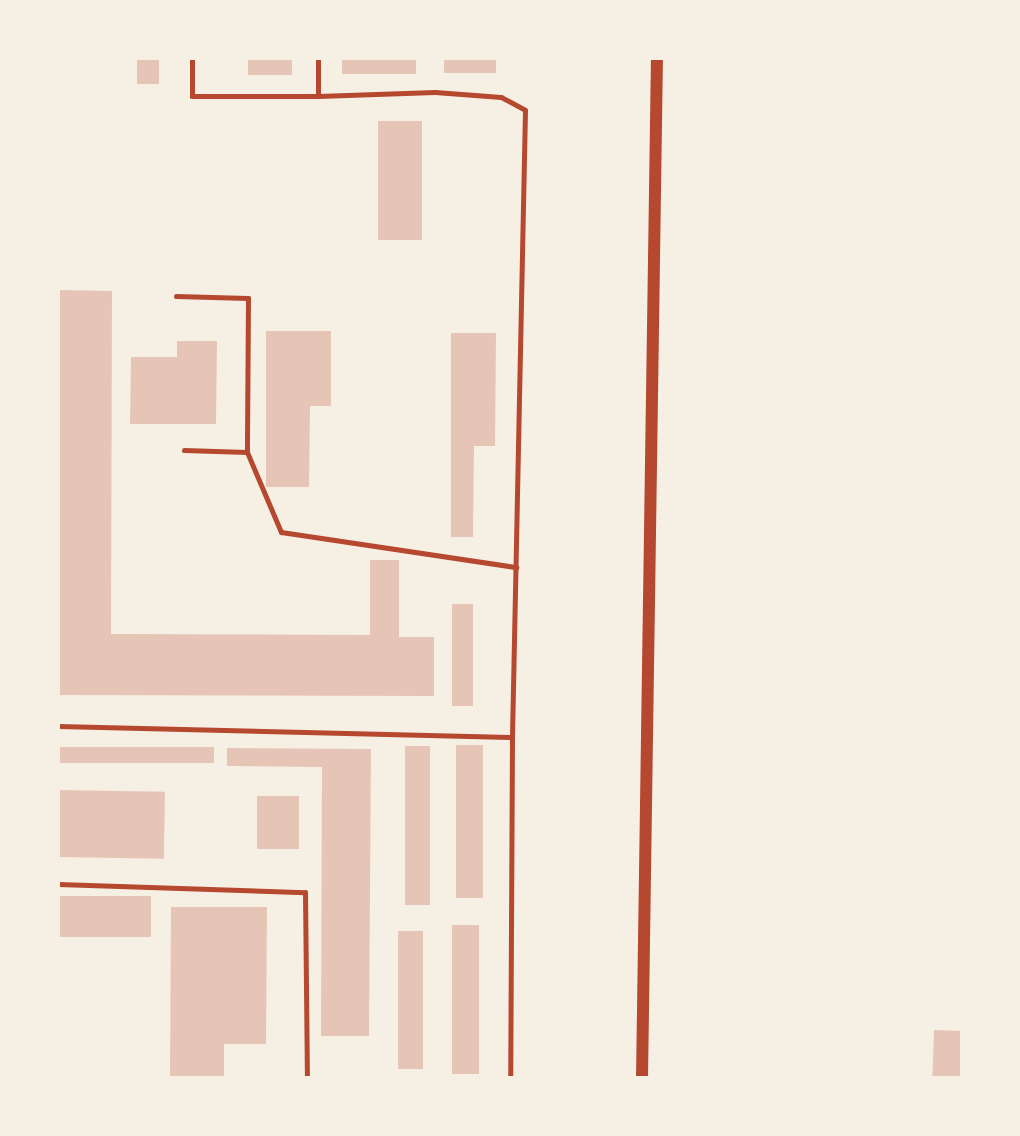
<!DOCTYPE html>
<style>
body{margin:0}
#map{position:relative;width:1020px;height:1136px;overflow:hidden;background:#f6efe4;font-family:Raleway,sans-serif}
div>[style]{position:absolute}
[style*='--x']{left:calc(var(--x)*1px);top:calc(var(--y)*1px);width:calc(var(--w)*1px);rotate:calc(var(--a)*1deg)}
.building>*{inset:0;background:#e6c5b7;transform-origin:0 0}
.service>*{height:5px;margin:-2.5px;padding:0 2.5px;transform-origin:2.5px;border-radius:2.5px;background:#b5482f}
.tertiary>*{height:12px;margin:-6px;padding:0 6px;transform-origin:6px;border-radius:6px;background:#b5482f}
span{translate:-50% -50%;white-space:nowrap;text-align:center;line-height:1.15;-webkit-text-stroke:8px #f6efe4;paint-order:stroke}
.frame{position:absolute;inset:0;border:60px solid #f6efe4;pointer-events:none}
</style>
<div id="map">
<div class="building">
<i style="left:137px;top:58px;width:22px;height:26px"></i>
<i style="left:248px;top:58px;width:44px;height:17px"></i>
<i style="left:342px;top:58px;width:74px;height:16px"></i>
<i style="left:444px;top:58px;width:52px;height:15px"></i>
<i style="left:378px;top:121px;width:44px;height:119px"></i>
<i style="clip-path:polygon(58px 290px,112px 291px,111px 634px,370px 635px,370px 560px,399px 560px,399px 637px,434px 637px,434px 696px,58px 695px)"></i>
<i style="clip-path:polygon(266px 331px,331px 331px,331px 406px,310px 406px,309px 487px,266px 487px)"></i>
<i style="clip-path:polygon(451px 333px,496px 333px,495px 446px,474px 446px,473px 537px,451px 537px)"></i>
<i style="clip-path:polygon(177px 341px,217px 341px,216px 424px,130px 424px,131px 357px,177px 357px)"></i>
<i style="left:452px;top:604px;width:21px;height:102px"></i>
<i style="left:456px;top:745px;width:27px;height:153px"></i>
<i style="left:405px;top:746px;width:25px;height:159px"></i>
<i style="left:58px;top:747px;width:156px;height:16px"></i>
<i style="clip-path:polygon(227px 748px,371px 749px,369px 1036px,321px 1036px,322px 767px,227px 766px)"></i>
<i style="left:58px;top:790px;width:107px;height:67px;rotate:1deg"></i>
<i style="left:257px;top:796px;width:42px;height:53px"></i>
<i style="left:58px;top:896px;width:93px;height:41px"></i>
<i style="clip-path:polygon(171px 907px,267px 907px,266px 1044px,224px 1044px,224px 1078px,170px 1078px)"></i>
<i style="left:452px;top:925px;width:27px;height:149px"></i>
<i style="left:398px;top:931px;width:25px;height:138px"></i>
<i style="left:934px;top:1030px;width:28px;height:48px;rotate:2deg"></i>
</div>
<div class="service">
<i style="--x:192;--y:58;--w:38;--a:90"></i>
<i style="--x:192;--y:96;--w:126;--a:0"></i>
<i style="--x:318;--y:58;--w:38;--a:90"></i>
<i style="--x:318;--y:96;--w:117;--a:-2"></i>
<i style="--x:435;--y:92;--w:66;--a:4.3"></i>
<i style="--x:501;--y:97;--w:27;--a:28"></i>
<i style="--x:525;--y:110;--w:627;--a:91.19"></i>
<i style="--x:512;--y:737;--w:341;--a:90.3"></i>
<i style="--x:176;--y:296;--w:72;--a:1.6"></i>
<i style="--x:248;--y:298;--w:154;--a:90.4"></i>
<i style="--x:184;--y:450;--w:63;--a:1.8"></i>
<i style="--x:247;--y:452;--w:87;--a:67"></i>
<i style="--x:281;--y:532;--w:238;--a:8.5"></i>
<i style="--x:58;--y:726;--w:454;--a:1.4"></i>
<i style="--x:58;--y:884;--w:247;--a:1.9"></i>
<i style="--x:305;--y:892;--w:186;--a:89.4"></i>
</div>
<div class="tertiary">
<i style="--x:642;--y:1078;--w:1020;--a:-89.16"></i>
</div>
<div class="frame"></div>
</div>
